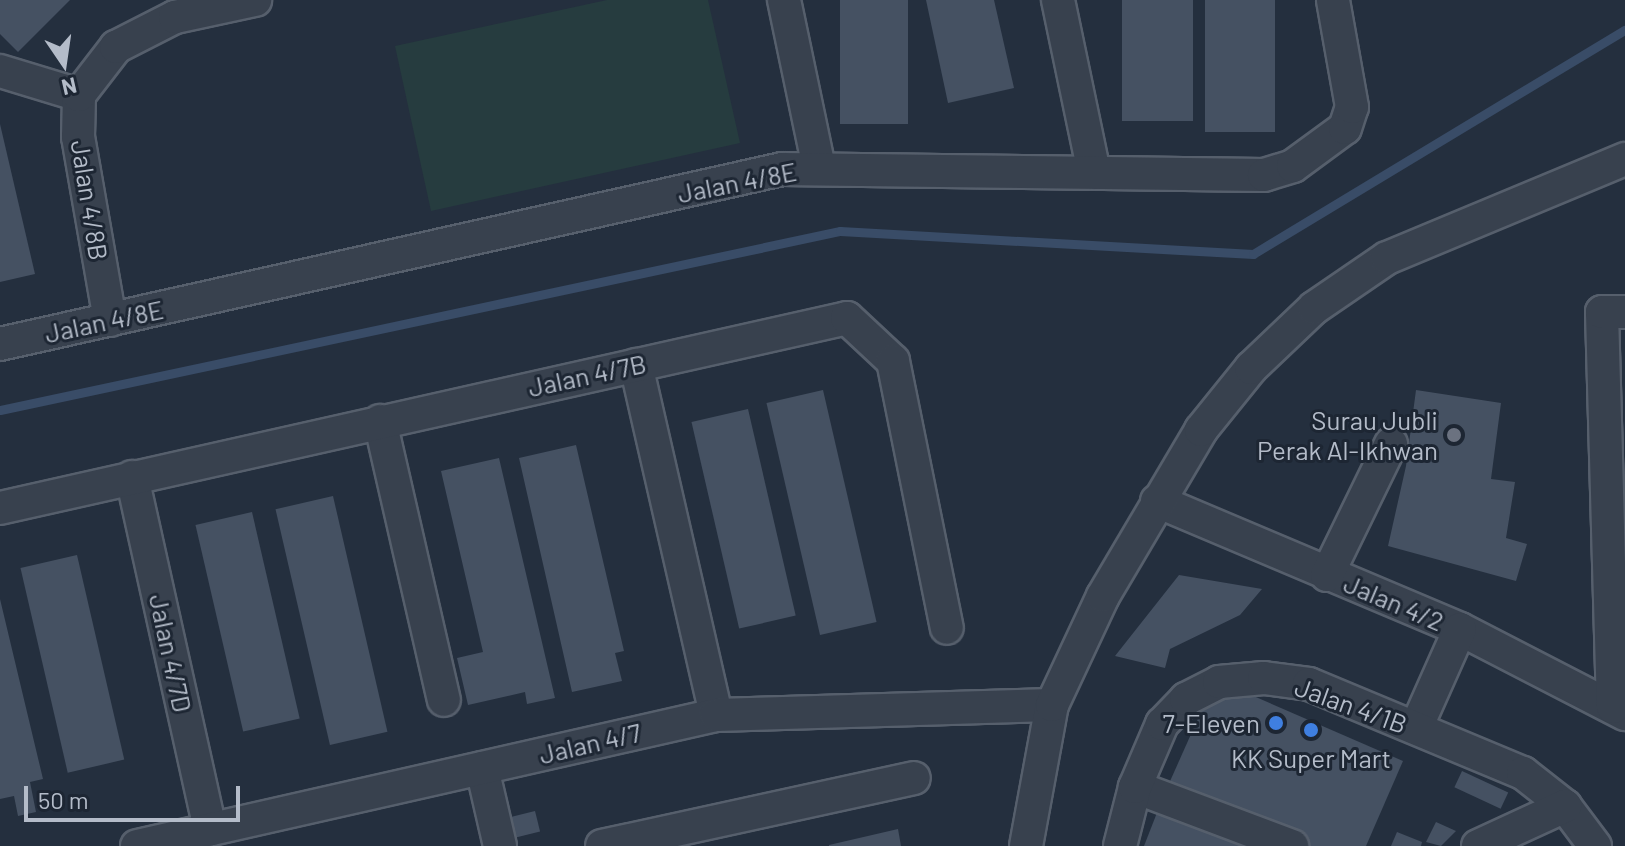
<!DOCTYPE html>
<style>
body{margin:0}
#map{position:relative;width:1625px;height:846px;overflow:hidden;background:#242f3e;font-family:Barlow,sans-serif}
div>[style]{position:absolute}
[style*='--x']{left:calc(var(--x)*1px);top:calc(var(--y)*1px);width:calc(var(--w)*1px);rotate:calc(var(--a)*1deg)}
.green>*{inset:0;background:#263c3f}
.stream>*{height:9px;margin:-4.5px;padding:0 4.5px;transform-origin:4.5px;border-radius:4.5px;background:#394c67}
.building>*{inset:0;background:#455162;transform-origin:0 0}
.roads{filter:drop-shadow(2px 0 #565f6c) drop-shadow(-2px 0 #565f6c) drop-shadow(0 2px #565f6c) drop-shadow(0 -2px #565f6c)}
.minor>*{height:32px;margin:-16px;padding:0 16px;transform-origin:16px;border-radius:16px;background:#38414e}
.dots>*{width:22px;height:22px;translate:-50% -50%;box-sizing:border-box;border:4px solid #1d2633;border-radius:50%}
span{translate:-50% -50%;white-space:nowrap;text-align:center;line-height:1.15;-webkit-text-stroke:6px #1d2633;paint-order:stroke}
.street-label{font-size:26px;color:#b4bcc9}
.poi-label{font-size:26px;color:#b4bcc9}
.right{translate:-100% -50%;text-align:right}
.north{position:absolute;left:24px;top:24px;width:80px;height:80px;-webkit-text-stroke:6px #1d2633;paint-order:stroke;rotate:167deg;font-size:22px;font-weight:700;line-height:32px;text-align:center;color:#b4bcc9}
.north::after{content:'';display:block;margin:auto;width:28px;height:36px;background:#b4bcc9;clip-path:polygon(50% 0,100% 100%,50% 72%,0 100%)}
.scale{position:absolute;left:24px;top:786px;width:216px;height:36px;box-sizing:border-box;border:4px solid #b4bcc9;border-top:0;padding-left:10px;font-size:24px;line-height:28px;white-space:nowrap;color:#b4bcc9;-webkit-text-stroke:6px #1d2633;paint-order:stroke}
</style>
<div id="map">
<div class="green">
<i style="clip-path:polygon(607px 0,708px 0,740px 143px,431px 211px,395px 46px)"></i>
</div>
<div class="stream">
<i style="--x:0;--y:410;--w:859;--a:-12.03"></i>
<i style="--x:840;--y:231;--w:414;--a:3.2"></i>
<i style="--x:1253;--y:254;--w:434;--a:-31.1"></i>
</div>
<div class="building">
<i style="clip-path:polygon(0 0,70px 0,18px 52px,0 34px)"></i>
<i style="left:840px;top:0;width:68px;height:124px"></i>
<i style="clip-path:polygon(926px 0,994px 0,1014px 88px,948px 103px)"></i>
<i style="left:1122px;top:0;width:71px;height:121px"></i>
<i style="left:1205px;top:0;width:70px;height:132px"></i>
<i style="clip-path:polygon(0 124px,35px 274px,0 282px)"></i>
<i style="left:823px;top:390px;width:238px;height:58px;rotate:77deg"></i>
<i style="clip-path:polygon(1416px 390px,1501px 403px,1491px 479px,1515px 482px,1506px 538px,1527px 544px,1516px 581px,1388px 546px,1406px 466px)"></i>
<i style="left:748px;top:409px;width:212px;height:58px;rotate:77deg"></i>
<i style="clip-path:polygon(576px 445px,624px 651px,615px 653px,622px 681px,572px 692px,519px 458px)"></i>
<i style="clip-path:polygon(499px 458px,555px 698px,527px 704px,525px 692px,468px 705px,457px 658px,483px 652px,441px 471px)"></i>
<i style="left:333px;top:496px;width:242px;height:59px;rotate:77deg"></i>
<i style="left:252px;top:512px;width:212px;height:58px;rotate:77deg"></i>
<i style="left:77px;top:555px;width:210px;height:58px;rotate:77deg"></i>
<i style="clip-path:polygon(1179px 575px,1262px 589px,1240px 615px,1170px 649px,1165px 668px,1115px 656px)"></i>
<i style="clip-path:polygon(0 599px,43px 779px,30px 782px,36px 812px,18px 816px,14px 796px,0 799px)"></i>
<i style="clip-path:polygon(1242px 691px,1403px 761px,1366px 846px,1305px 846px,1167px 788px,1208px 696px)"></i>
<i style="left:1462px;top:771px;width:51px;height:18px;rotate:25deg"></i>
<i style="clip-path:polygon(1160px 805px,1267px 846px,1144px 846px)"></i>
<i style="left:535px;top:811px;width:21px;height:26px;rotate:76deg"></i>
<i style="clip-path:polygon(1436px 822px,1456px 831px,1441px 846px,1426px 842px)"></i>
<i style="clip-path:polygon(898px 829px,901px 846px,829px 846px,829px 845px)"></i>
<i style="clip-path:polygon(1397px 832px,1422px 842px,1421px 846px,1391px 846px)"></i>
</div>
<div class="roads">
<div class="minor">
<i style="--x:784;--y:0;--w:171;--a:78.2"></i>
<i style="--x:1058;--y:0;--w:176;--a:78.2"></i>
<i style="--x:0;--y:71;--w:83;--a:16.9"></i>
<i style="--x:110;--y:320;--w:186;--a:-99.9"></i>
<i style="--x:78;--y:137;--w:42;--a:-88.6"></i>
<i style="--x:79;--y:95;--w:61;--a:-52.4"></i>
<i style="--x:116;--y:47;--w:66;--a:-27"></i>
<i style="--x:175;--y:17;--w:82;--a:-12"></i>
<i style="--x:0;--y:344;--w:801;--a:-12.61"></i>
<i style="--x:782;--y:169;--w:482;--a:0.7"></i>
<i style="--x:1264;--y:175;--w:30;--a:-17"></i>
<i style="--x:1293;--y:166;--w:64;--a:-36.2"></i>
<i style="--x:1345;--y:128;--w:22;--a:-72"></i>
<i style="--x:1352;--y:107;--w:109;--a:-100.1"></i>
<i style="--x:636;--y:365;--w:359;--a:77.1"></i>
<i style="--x:380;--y:421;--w:286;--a:77.1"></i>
<i style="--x:132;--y:477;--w:361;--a:77.5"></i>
<i style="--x:1157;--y:501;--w:329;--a:22.9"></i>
<i style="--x:1460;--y:629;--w:186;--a:27.3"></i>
<i style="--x:0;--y:508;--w:868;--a:-12.64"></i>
<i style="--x:847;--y:318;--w:63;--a:43.1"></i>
<i style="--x:893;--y:361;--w:272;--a:78.6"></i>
<i style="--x:1327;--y:575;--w:146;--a:-64"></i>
<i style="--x:1613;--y:707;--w:395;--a:-91.6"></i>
<i style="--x:1602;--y:312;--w:23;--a:0"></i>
<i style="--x:1416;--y:728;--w:108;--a:-66"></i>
<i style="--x:482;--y:768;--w:80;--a:77"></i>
<i style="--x:1135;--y:787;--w:168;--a:20.6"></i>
<i style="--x:137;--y:846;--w:594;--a:-12.75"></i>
<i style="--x:716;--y:715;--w:336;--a:-1.7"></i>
<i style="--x:602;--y:846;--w:319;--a:-12.3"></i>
<i style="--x:1026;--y:846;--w:143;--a:-79.6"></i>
<i style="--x:1052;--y:705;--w:120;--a:-64.9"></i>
<i style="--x:1103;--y:596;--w:193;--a:-59.4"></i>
<i style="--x:1201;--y:430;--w:80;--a:-51.1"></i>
<i style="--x:1251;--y:368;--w:87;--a:-43.6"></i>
<i style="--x:1314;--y:308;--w:88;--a:-34.4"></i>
<i style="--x:1387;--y:258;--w:258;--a:-22.6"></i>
<i style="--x:1120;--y:846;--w:61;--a:-75.7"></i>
<i style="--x:1135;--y:787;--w:69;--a:-66.8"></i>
<i style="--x:1162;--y:724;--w:35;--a:-46"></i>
<i style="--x:1186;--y:699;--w:37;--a:-27"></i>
<i style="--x:1219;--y:682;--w:45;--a:-5.1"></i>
<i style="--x:1264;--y:678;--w:45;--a:7.6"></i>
<i style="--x:1309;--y:684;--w:232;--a:22.6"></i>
<i style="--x:1523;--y:773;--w:53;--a:38.2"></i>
<i style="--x:1565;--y:806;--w:50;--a:53.1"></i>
<i style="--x:1478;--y:846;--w:96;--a:-24.7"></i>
</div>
</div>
<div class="dots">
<i style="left:1454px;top:435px;background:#6b7280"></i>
<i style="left:1276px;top:723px;background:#3f7fe0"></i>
<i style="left:1311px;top:730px;background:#3f7fe0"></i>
</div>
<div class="street-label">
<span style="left:737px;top:182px;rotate:-11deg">Jalan 4/8E</span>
<span style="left:90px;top:200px;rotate:81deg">Jalan 4/8B</span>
<span style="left:104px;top:321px;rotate:-12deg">Jalan 4/8E</span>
<span style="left:587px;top:375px;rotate:-12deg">Jalan 4/7B</span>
<span style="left:1394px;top:602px;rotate:23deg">Jalan 4/2</span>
<span style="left:171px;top:653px;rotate:78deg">Jalan 4/7D</span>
<span style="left:1351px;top:705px;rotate:20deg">Jalan 4/1B</span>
<span style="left:590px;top:743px;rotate:-13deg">Jalan 4/7</span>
</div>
<div class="poi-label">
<span class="right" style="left:1438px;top:435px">Surau Jubli<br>Perak Al-Ikhwan</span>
<span class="right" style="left:1260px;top:723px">7-Eleven</span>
<span style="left:1311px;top:758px">KK Super Mart</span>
</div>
<div class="north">N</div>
<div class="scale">50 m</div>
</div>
